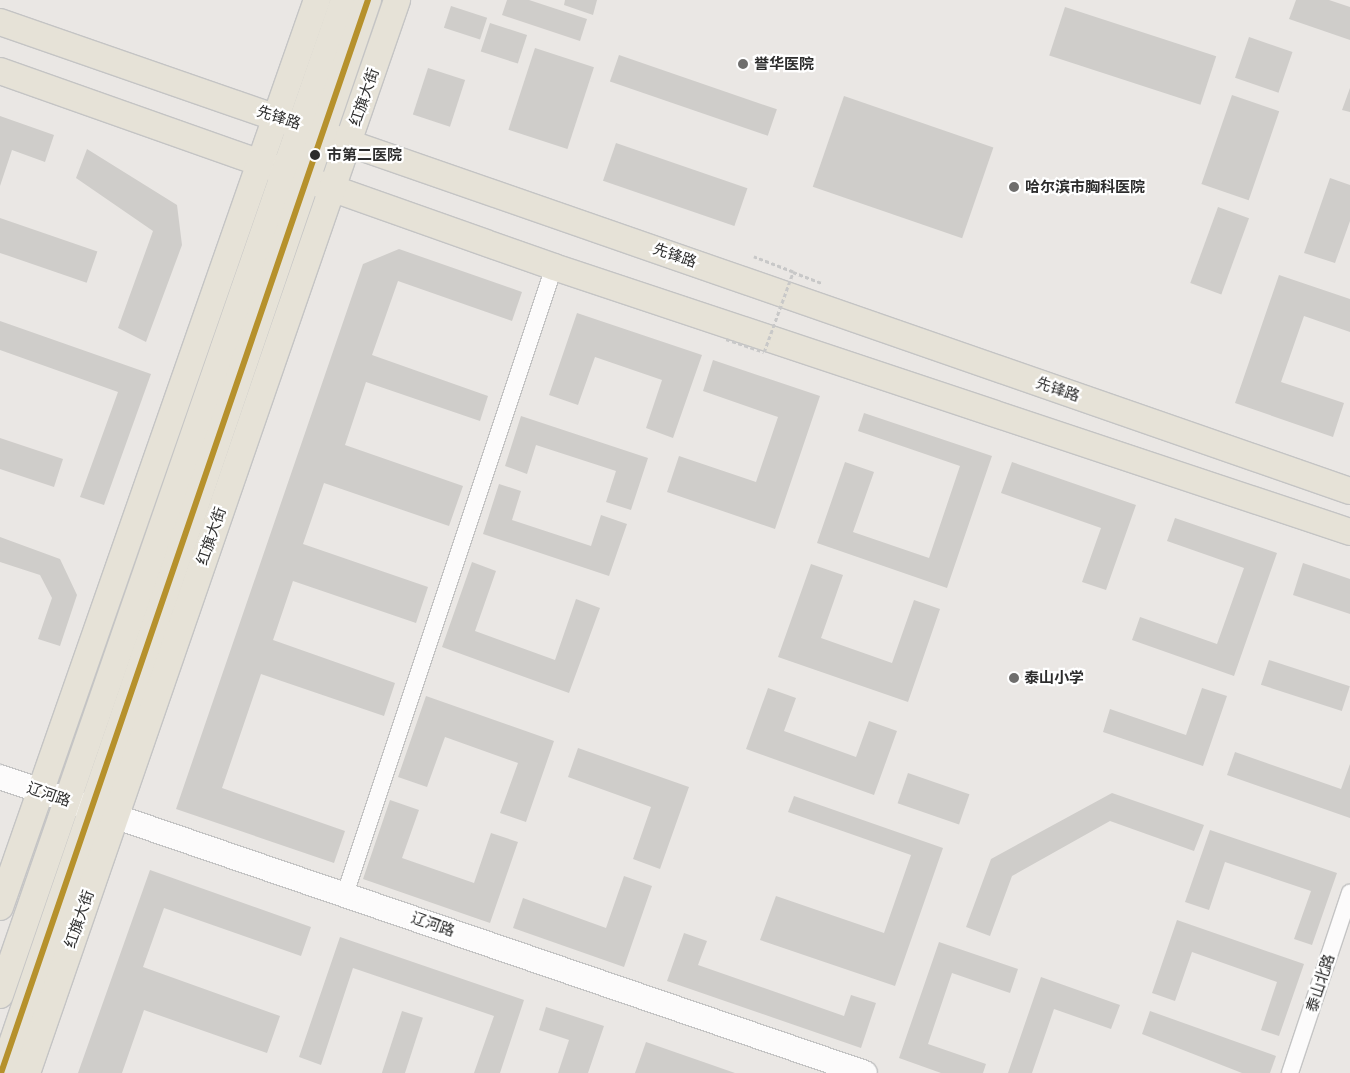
<!DOCTYPE html>
<meta charset="utf-8">
<style>
body{margin:0}
#map{position:relative;width:1350px;height:1073px;overflow:hidden;background:#eae7e4;font-family:Barlow,"Noto Sans SC",sans-serif}
div>[style]{position:absolute}
[style*='--x']{left:calc(var(--x)*1px);top:calc(var(--y)*1px);width:calc(var(--w)*1px);rotate:calc(var(--a)*1deg)}
.building>*{inset:0;background:#cfcdca;transform-origin:0 0}
.path>*{height:2.5px;margin-top:-1.25px;transform-origin:0;background:repeating-linear-gradient(90deg,#c8c8c8 0 4px,transparent 0 6.5px)}
.roads{filter:drop-shadow(1px 0 #c4c4c4) drop-shadow(-1px 0 #c4c4c4) drop-shadow(0 1px #c4c4c4) drop-shadow(0 -1px #c4c4c4)}
.minor>*{height:16px;margin:-8px;padding:0 8px;transform-origin:8px;border-radius:8px;background:#fcfbfb}
.secondary>*{height:24px;margin:-12px;padding:0 12px;transform-origin:12px;border-radius:12px;background:#fcfbfb}
.primary>*{height:26px;margin:-13px;padding:0 13px;transform-origin:13px;border-radius:13px;background:#e6e2d7}
.path-bridge>*{height:2.5px;margin-top:-1.25px;transform-origin:0;background:repeating-linear-gradient(90deg,#c8c8c8 0 4px,transparent 0 6.5px)}
.metro-1>*{height:6px;margin:-3px;padding:0 3px;transform-origin:3px;border-radius:3px;background:#b6912c}
.dots>*{width:14px;height:14px;translate:-50% -50%;box-sizing:border-box;border:2px solid #fff;border-radius:50%}
span{translate:-50% -50%;white-space:nowrap;text-align:center;line-height:1.15;-webkit-text-stroke:4.5px #fff;paint-order:stroke}
.poi-label{font-size:15px;color:#2d2d2d;font-weight:700}
.left{translate:0 -50%;text-align:left}
.street-label{font-size:15px;color:#2d2d2d}
.stop-label{font-size:15px;color:#2d2d2d;font-weight:700}
</style>
<div id="map">
<div class="building">
<i style="clip-path:polygon(507px 0,529px 0,587px 19px,580px 41px,502px 15px)"></i>
<i style="clip-path:polygon(565px 0,597px 0,593px 15px,564px 5px)"></i>
<i style="clip-path:polygon(1296px 0,1329px 0,1350px 7px,1350px 40px,1289px 19px)"></i>
<i style="left:451px;top:6px;width:38px;height:23px;rotate:18deg"></i>
<i style="left:1065px;top:7px;width:159px;height:51px;rotate:18deg"></i>
<i style="left:490px;top:23px;width:39px;height:30px;rotate:18deg"></i>
<i style="left:1249px;top:37px;width:46px;height:43px;rotate:19deg"></i>
<i style="left:535px;top:48px;width:62px;height:86px;rotate:18deg"></i>
<i style="left:619px;top:55px;width:167px;height:28px;rotate:19deg"></i>
<i style="left:428px;top:68px;width:39px;height:49px;rotate:18deg"></i>
<i style="clip-path:polygon(1350px 88px,1350px 112px,1342px 110px)"></i>
<i style="left:1232px;top:95px;width:50px;height:94px;rotate:19deg"></i>
<i style="left:844px;top:96px;width:158px;height:96px;rotate:19deg"></i>
<i style="clip-path:polygon(0 116px,54px 135px,45px 162px,12px 150px,0 186px)"></i>
<i style="left:616px;top:143px;width:139px;height:40px;rotate:19deg"></i>
<i style="clip-path:polygon(87px 149px,177px 205px,182px 245px,146px 342px,118px 328px,153px 231px,76px 178px)"></i>
<i style="clip-path:polygon(1330px 178px,1350px 185px,1350px 221px,1335px 263px,1304px 253px)"></i>
<i style="left:1218px;top:207px;width:33px;height:81px;rotate:20deg"></i>
<i style="left:0;top:218px;width:103px;height:33px;rotate:19deg"></i>
<i style="clip-path:polygon(399px 249px,522px 292px,512px 321px,398px 281px,372px 355px,488px 396px,480px 421px,366px 382px,345px 445px,463px 486px,449px 526px,324px 483px,303px 544px,428px 587px,416px 623px,293px 581px,273px 640px,395px 683px,384px 716px,261px 674px,222px 788px,345px 831px,334px 863px,176px 809px,363px 264px)"></i>
<i style="clip-path:polygon(1279px 275px,1350px 299px,1350px 332px,1304px 316px,1281px 382px,1344px 403px,1333px 437px,1235px 403px)"></i>
<i style="clip-path:polygon(577px 313px,702px 355px,673px 438px,646px 428px,662px 380px,595px 357px,578px 405px,549px 395px)"></i>
<i style="clip-path:polygon(0 321px,151px 374px,104px 505px,80px 497px,118px 392px,0 350px)"></i>
<i style="clip-path:polygon(713px 360px,820px 396px,775px 529px,667px 492px,679px 456px,756px 482px,778px 417px,703px 391px)"></i>
<i style="clip-path:polygon(864px 413px,992px 456px,947px 588px,817px 543px,845px 462px,874px 472px,853px 532px,929px 558px,960px 466px,858px 431px)"></i>
<i style="clip-path:polygon(521px 416px,648px 458px,631px 510px,606px 502px,616px 471px,536px 445px,527px 474px,505px 466px)"></i>
<i style="clip-path:polygon(0 438px,63px 459px,54px 487px,0 469px)"></i>
<i style="clip-path:polygon(1012px 462px,1136px 505px,1106px 590px,1082px 582px,1101px 528px,1001px 493px)"></i>
<i style="clip-path:polygon(499px 484px,521px 491px,512px 520px,591px 546px,601px 515px,627px 524px,609px 576px,483px 534px)"></i>
<i style="clip-path:polygon(1175px 518px,1277px 553px,1234px 676px,1132px 640px,1140px 617px,1217px 644px,1244px 568px,1167px 541px)"></i>
<i style="clip-path:polygon(0 537px,60px 559px,77px 595px,60px 646px,38px 639px,52px 598px,40px 575px,0 562px)"></i>
<i style="clip-path:polygon(472px 562px,496px 571px,475px 631px,555px 660px,576px 599px,600px 608px,569px 693px,442px 647px)"></i>
<i style="clip-path:polygon(1303px 563px,1350px 579px,1350px 614px,1293px 595px)"></i>
<i style="clip-path:polygon(811px 564px,843px 575px,821px 638px,892px 663px,914px 600px,940px 609px,908px 702px,778px 657px)"></i>
<i style="left:1269px;top:660px;width:85px;height:26px;rotate:18deg"></i>
<i style="clip-path:polygon(768px 688px,796px 698px,784px 731px,856px 757px,869px 721px,897px 731px,874px 795px,746px 749px)"></i>
<i style="clip-path:polygon(1202px 688px,1227px 696px,1203px 766px,1103px 732px,1110px 709px,1186px 735px)"></i>
<i style="clip-path:polygon(426px 696px,554px 741px,526px 822px,500px 813px,518px 763px,445px 737px,427px 787px,398px 777px)"></i>
<i style="clip-path:polygon(578px 748px,689px 787px,660px 869px,633px 859px,651px 807px,568px 777px)"></i>
<i style="clip-path:polygon(1235px 752px,1341px 789px,1350px 764px,1350px 818px,1227px 775px)"></i>
<i style="left:908px;top:773px;width:65px;height:32px;rotate:19deg"></i>
<i style="clip-path:polygon(1112px 793px,1204px 825px,1194px 851px,1110px 821px,1012px 876px,990px 936px,966px 927px,991px 859px)"></i>
<i style="clip-path:polygon(794px 796px,943px 848px,895px 986px,760px 940px,776px 896px,884px 933px,911px 855px,788px 812px)"></i>
<i style="clip-path:polygon(390px 800px,419px 810px,402px 858px,474px 883px,491px 833px,518px 842px,490px 923px,363px 879px)"></i>
<i style="clip-path:polygon(1210px 830px,1337px 873px,1312px 945px,1294px 939px,1311px 891px,1225px 862px,1209px 910px,1185px 902px)"></i>
<i style="clip-path:polygon(150px 870px,311px 927px,301px 956px,164px 908px,143px 967px,280px 1016px,267px 1053px,144px 1010px,122px 1073px,78px 1073px)"></i>
<i style="clip-path:polygon(624px 876px,652px 886px,624px 967px,513px 928px,523px 898px,606px 928px)"></i>
<i style="clip-path:polygon(1177px 920px,1304px 964px,1279px 1036px,1261px 1030px,1277px 982px,1192px 952px,1175px 1001px,1152px 993px)"></i>
<i style="clip-path:polygon(684px 933px,707px 941px,698px 965px,844px 1016px,851px 995px,876px 1003px,861px 1048px,667px 981px)"></i>
<i style="clip-path:polygon(340px 937px,524px 1000px,500px 1073px,474px 1073px,494px 1016px,353px 968px,321px 1065px,299px 1057px)"></i>
<i style="clip-path:polygon(939px 942px,1018px 969px,1010px 993px,952px 973px,928px 1044px,986px 1064px,983px 1073px,941px 1073px,899px 1058px)"></i>
<i style="clip-path:polygon(1041px 977px,1120px 1005px,1111px 1029px,1054px 1009px,1032px 1073px,1008px 1073px)"></i>
<i style="clip-path:polygon(546px 1007px,604px 1026px,588px 1073px,558px 1073px,569px 1040px,539px 1030px)"></i>
<i style="left:402px;top:1011px;width:22px;height:65px;rotate:18deg"></i>
<i style="clip-path:polygon(1150px 1011px,1276px 1056px,1270px 1073px,1242px 1073px,1142px 1034px)"></i>
<i style="clip-path:polygon(646px 1042px,735px 1073px,635px 1073px)"></i>
</div>
<div class="path">
<i style="--x:793;--y:272;--w:31;--a:21"></i>
</div>
<div class="roads">
<div class="minor">
<i style="--x:345;--y:894;--w:661;--a:-71.57"></i>
<i style="--x:1290;--y:1073;--w:190;--a:-71.6"></i>
</div>
<div class="secondary">
<i style="--x:0;--y:777;--w:914;--a:18.89"></i>
</div>
<div class="primary">
<i style="--x:0;--y:22;--w:1429;--a:19.16"></i>
<i style="--x:0;--y:71;--w:588;--a:19.48"></i>
<i style="--x:554;--y:267;--w:839;--a:18.41"></i>
<i style="--x:0;--y:907;--w:961;--a:-70.74"></i>
<i style="--x:0;--y:995;--w:1053;--a:-70.93"></i>
<i style="--x:2;--y:1073;--w:1134;--a:-71.17"></i>
<i style="--x:27;--y:1073;--w:1135;--a:-70.97"></i>
</div>
</div>
<div class="path-bridge">
<i style="--x:726;--y:339;--w:40;--a:18.9"></i>
<i style="--x:764;--y:352;--w:85;--a:-70.1"></i>
<i style="--x:793;--y:272;--w:42;--a:-159"></i>
</div>
<div class="metro-1">
<i style="--x:1;--y:1073;--w:1134;--a:-71.12"></i>
</div>
<div class="dots">
<i style="left:743px;top:64px;background:#6f6e6d"></i>
<i style="left:315px;top:155px;background:#2d2d2d"></i>
<i style="left:1014px;top:187px;background:#6f6e6d"></i>
<i style="left:1014px;top:678px;background:#6f6e6d"></i>
</div>
<div class="poi-label">
<span class="left" style="left:754px;top:64px">誉华医院</span>
<span class="left" style="left:1025px;top:187px">哈尔滨市胸科医院</span>
<span class="left" style="left:1024px;top:678px">泰山小学</span>
</div>
<div class="street-label">
<span style="left:364px;top:97px;rotate:-71deg">红旗大街</span>
<span style="left:279px;top:117px;rotate:18deg">先锋路</span>
<span style="left:675px;top:255px;rotate:19deg">先锋路</span>
<span style="left:1058px;top:389px;rotate:19deg">先锋路</span>
<span style="left:211px;top:536px;rotate:-71deg">红旗大街</span>
<span style="left:49px;top:794px;rotate:19deg">辽河路</span>
<span style="left:79px;top:919px;rotate:-71deg">红旗大街</span>
<span style="left:433px;top:924px;rotate:19deg">辽河路</span>
<span style="left:1320px;top:983px;rotate:-72deg">泰山北路</span>
</div>
<div class="stop-label">
<span class="left" style="left:327px;top:155px">市第二医院</span>
</div>
</div>
